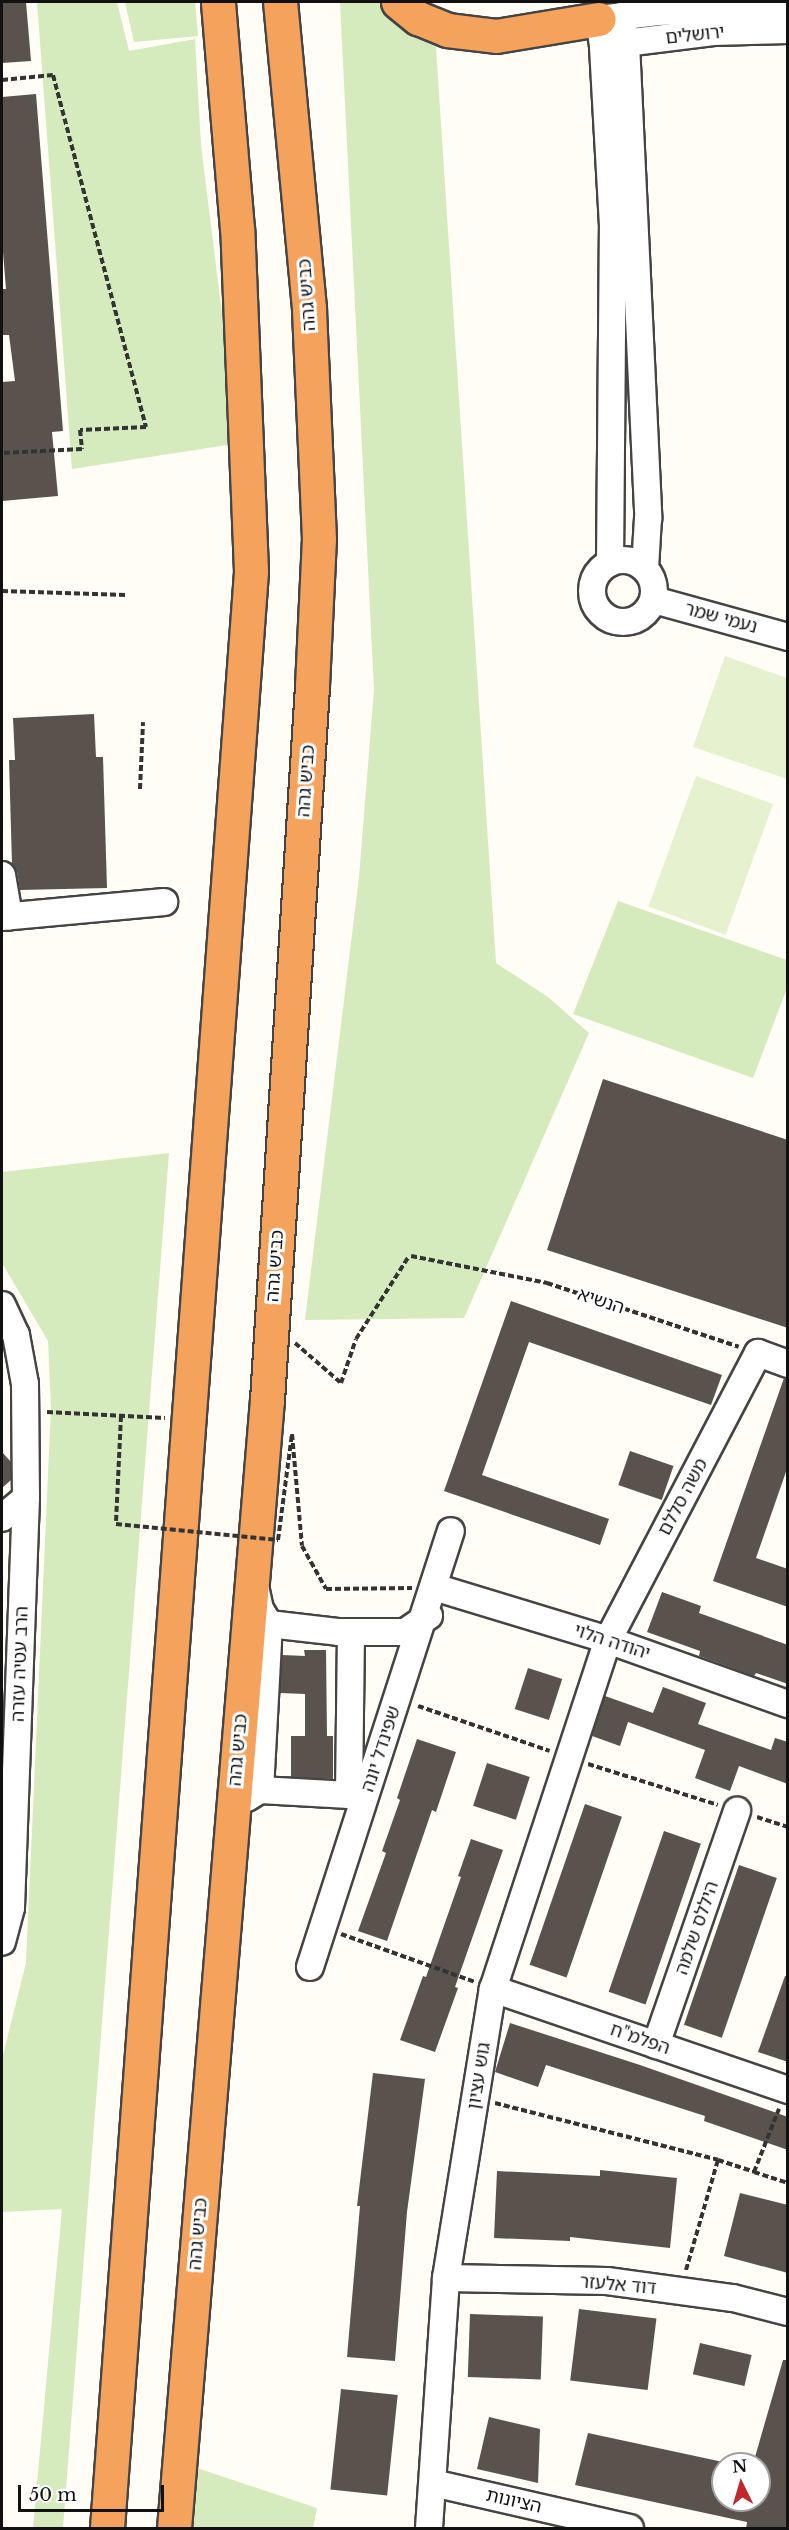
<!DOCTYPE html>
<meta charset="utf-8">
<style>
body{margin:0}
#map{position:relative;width:789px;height:2530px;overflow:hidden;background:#fffdf5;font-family:"Libre Baskerville","Noto Sans Hebrew",serif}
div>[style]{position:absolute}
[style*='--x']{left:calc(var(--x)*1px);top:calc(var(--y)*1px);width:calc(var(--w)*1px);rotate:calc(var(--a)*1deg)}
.green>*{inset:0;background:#d5ebbd}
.pitch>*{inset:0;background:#e6f2cf;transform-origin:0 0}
.building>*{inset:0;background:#5a524d;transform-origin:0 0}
.path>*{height:4px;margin-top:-2px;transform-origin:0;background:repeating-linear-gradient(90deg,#333 0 6px,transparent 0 9px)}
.roads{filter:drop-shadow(2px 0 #444) drop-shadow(-2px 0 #444) drop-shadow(0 2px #444) drop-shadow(0 -2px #444)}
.minor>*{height:26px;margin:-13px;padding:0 13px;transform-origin:13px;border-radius:13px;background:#fff}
.minor>.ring{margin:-13px;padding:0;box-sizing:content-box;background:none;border:26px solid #fff;border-radius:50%}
.highway>*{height:33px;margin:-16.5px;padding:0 16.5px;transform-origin:16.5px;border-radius:16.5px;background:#f5a25d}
.path-bridge>*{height:4px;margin-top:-2px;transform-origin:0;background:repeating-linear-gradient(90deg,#333 0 6px,transparent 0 9px)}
span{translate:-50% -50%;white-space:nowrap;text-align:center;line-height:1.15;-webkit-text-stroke:6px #fff;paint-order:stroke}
.street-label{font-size:18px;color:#111}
.frame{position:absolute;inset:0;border:3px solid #111;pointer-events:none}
.north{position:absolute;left:711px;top:2452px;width:60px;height:60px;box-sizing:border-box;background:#fff;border:2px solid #a0a0a0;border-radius:50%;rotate:355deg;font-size:16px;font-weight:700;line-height:24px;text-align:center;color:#111}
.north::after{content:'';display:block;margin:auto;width:21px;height:27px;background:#c4262e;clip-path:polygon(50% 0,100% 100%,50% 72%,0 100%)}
.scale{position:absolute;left:18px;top:2485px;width:146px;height:27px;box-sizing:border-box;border:3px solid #111;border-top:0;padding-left:8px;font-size:18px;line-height:21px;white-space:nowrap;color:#111;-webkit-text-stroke:4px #fff;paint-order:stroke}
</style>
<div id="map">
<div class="green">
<i style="clip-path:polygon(37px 2px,117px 2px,129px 51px,195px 39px,201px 145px,225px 338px,234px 444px,72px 469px)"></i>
<i style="clip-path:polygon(125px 2px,195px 2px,198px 36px,134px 42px)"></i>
<i style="clip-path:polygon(340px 2px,433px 2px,496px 963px,548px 997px,589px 1033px,464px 1318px,305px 1320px,359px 877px,374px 690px)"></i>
<i style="clip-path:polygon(618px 901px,787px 960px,787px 988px,753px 1078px,573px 1014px)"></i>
<i style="clip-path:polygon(169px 1153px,63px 2528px,33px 2528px,62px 2209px,2px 2212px,2px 2059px,26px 1963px,51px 1408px,48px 1341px,2px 1263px,2px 1172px)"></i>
<i style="clip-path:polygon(191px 2466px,317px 2508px,313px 2528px,187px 2528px)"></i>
</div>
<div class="pitch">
<i style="clip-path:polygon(725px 656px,787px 678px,787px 779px,693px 747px)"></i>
<i style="left:696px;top:776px;width:82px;height:139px;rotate:20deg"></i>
</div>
<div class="building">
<i style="clip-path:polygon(2px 2px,26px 2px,31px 61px,2px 63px)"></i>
<i style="clip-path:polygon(36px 94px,63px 431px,52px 432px,58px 496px,2px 501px,2px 382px,15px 381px,9px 335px,2px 335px,2px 289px,6px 289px,2px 240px,2px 97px)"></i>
<i style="clip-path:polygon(94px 714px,96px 757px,103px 757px,107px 888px,20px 890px,17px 872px,12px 864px,9px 760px,15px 760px,13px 718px)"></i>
<i style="clip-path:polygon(603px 1079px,788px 1140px,788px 1328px,547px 1250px)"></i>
<i style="clip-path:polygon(511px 1301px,722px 1375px,711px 1405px,529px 1342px,482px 1475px,609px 1519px,600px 1545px,444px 1491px)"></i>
<i style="clip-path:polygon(784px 1378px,788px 1379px,788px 1466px,756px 1558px,788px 1569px,788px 1607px,713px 1581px)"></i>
<i style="left:630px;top:1451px;width:46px;height:36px;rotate:19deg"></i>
<i style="clip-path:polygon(2px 1452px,11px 1462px,11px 1480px,2px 1488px)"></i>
<i style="clip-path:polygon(662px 1592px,701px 1606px,699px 1613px,788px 1645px,788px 1684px,756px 1673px,754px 1676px,699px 1656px,700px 1651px,647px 1632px)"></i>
<i style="clip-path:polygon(304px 1650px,326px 1650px,327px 1736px,333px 1736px,333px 1779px,291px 1777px,291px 1736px,305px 1736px,305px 1694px,280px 1693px,282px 1655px,305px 1656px)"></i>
<i style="left:528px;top:1668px;width:36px;height:43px;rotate:18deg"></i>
<i style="clip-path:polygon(663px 1687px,706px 1703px,698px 1724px,771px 1750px,775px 1738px,788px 1742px,788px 1784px,739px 1766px,730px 1791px,695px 1778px,705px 1750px,628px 1722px,620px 1746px,592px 1736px,605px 1696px,653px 1713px)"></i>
<i style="clip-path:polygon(417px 1739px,456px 1752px,436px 1812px,432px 1810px,387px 1941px,358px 1931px,386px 1853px,382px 1851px,400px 1800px,397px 1798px)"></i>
<i style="left:487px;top:1763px;width:45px;height:45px;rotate:18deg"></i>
<i style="left:585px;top:1804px;width:39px;height:170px;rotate:19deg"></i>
<i style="left:664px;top:1831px;width:39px;height:170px;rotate:19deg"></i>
<i style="clip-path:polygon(471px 1839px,503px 1850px,455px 1987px,458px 1988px,435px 2052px,400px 2040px,423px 1976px,426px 1977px,461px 1877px,458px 1876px)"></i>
<i style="left:739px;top:1865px;width:40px;height:169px;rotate:19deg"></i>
<i style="clip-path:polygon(785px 1976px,788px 1977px,788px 2062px,758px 2052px)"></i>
<i style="clip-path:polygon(510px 2023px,640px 2065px,788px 2117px,788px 2150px,704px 2121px,705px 2116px,546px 2065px,538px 2087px,495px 2072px)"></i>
<i style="clip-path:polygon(373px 2073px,425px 2079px,407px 2212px,395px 2361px,347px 2357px,360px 2206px,357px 2206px)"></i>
<i style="clip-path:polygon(600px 2170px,677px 2178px,670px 2248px,570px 2237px,570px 2241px,494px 2238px,497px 2171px,600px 2176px)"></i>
<i style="clip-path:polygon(740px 2193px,788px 2205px,788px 2273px,724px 2256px)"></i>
<i style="left:579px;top:2309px;width:78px;height:72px;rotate:7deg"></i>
<i style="left:470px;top:2314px;width:73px;height:63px;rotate:2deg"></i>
<i style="left:700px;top:2343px;width:53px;height:32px;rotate:13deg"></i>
<i style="clip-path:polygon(783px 2360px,788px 2360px,788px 2529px,746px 2529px,747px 2522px,575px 2485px,588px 2433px,723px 2462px,719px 2497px,742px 2503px,742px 2500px,759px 2500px,759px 2464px,753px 2464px)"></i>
<i style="left:341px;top:2389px;width:57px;height:101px;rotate:6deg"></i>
<i style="clip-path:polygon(489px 2417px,540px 2429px,538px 2483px,477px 2469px)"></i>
</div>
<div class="path">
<i style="--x:2;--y:80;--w:51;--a:-5.6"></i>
<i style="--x:53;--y:75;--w:364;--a:75.2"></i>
<i style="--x:146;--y:427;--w:66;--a:177.4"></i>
<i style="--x:80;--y:430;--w:19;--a:84"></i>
<i style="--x:82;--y:449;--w:80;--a:177.1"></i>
<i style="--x:2;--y:591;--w:124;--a:1.8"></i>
<i style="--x:140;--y:789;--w:67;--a:-87.4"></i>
<i style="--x:411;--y:1256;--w:139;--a:11.2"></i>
<i style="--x:547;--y:1283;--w:202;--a:18.4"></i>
<i style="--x:295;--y:1343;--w:61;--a:41"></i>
<i style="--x:341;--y:1383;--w:46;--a:-71.2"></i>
<i style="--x:356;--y:1339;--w:98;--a:-57.4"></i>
<i style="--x:47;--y:1412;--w:118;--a:2.9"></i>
<i style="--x:292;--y:1434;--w:112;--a:84.9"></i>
<i style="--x:302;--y:1546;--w:49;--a:60.8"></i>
<i style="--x:326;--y:1589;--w:86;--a:-0.7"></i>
<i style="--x:418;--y:1706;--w:139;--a:18.8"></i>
<i style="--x:588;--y:1764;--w:136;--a:17.5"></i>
<i style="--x:757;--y:1817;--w:33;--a:18"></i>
<i style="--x:341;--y:1934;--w:142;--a:19.7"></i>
<i style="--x:495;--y:2103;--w:230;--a:14.3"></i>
<i style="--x:754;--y:2172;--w:36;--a:18"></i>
<i style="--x:686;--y:2270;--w:115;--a:-73.8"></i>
<i style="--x:718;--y:2160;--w:38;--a:18"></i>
<i style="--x:754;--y:2172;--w:68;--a:-68.4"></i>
</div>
<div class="roads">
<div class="minor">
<i style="--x:621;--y:16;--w:27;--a:80"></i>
<i style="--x:626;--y:43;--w:476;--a:87.3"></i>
<i style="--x:648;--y:518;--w:51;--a:93.4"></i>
<i style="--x:609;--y:45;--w:105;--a:-7.1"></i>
<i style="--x:713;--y:32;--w:75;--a:-1.5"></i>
<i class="ring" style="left:592px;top:560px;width:36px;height:36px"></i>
<i style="--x:610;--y:563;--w:337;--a:-89.5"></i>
<i style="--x:613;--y:226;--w:180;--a:-93.2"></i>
<i style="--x:603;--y:46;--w:27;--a:-98"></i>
<i style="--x:599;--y:19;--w:59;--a:-6.8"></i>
<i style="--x:658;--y:12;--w:130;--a:-2.2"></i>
<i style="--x:654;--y:600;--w:139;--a:15.4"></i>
<i style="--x:2;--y:875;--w:42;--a:80.3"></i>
<i style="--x:2;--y:917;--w:163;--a:-5.3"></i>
<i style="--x:2;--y:1305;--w:33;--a:65"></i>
<i style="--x:16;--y:1335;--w:50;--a:79.6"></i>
<i style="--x:25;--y:1384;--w:114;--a:89.5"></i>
<i style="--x:26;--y:1498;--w:410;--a:92.1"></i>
<i style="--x:11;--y:1908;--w:35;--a:105"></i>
<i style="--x:2;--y:1518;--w:31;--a:-40"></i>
<i style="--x:255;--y:1586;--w:24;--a:78"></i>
<i style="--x:260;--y:1609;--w:17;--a:59"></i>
<i style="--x:269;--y:1624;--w:69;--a:6.6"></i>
<i style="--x:338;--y:1632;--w:67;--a:0"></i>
<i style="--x:405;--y:1632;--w:29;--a:-34"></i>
<i style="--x:434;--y:1587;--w:182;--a:16.9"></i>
<i style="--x:608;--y:1640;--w:191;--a:19.6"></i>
<i style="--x:260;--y:1790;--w:89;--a:3.2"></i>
<i style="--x:349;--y:1795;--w:163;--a:-89.3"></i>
<i style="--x:247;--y:1798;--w:15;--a:-32"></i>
<i style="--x:260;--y:1790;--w:166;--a:-86.9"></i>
<i style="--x:310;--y:1967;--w:458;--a:-72.1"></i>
<i style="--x:493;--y:1989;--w:312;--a:18.9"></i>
<i style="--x:656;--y:2045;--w:248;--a:-70.9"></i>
<i style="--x:446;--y:2278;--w:161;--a:1.1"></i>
<i style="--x:607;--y:2281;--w:127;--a:7.7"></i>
<i style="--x:733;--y:2298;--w:57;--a:14.3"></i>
<i style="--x:433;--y:2483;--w:202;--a:12.9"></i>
<i style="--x:429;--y:2528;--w:251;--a:-86.1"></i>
<i style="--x:446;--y:2278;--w:293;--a:-80.8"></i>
<i style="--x:493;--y:1989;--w:367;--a:-71.8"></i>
<i style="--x:608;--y:1640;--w:324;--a:-62.4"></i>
<i style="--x:758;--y:1353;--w:32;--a:20"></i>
</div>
<div class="highway">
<i style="--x:398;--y:2;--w:26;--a:39"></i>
<i style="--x:418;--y:18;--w:31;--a:22"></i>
<i style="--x:447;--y:30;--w:49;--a:7"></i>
<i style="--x:496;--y:36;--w:104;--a:-9.4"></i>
<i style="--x:107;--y:2528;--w:1962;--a:-85.79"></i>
<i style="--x:251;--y:571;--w:342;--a:-92.3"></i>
<i style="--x:237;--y:229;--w:228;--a:-94.8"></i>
<i style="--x:174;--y:2528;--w:1132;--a:-85.29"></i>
<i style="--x:267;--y:1400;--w:715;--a:-86.39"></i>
<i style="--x:312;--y:686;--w:147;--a:-87.3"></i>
<i style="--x:319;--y:539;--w:231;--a:-92.5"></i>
<i style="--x:309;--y:308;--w:307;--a:-95.4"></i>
</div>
</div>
<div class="path-bridge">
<i style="--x:121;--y:1416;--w:108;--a:92.7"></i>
<i style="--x:116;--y:1524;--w:163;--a:5.6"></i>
<i style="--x:278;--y:1540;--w:107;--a:-82.5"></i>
</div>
<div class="street-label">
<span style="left:695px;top:35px;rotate:-6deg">ירושלים</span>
<span style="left:307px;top:295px;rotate:-94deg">כביש גהה</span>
<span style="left:721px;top:618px;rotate:15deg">נעמי שמר</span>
<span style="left:306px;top:781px;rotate:-86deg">כביש גהה</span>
<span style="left:275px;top:1266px;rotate:-86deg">כביש גהה</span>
<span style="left:601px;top:1301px;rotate:18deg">הנשיא</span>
<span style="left:683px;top:1497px;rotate:-62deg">משה סללם</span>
<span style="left:612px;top:1642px;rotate:18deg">יהודה הלוי</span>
<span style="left:20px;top:1664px;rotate:-88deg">הרב עטיה עזרה</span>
<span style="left:381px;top:1749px;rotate:-72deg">שפינדל יונה</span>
<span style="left:238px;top:1750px;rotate:-85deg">כביש גהה</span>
<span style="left:697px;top:1928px;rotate:-71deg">היללס שלמה</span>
<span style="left:640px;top:2039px;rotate:19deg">הפלמ"ח</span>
<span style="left:479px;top:2076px;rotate:-81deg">גוש עציון</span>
<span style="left:198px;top:2234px;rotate:-85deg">כביש גהה</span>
<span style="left:618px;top:2285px;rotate:5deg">דוד אלעזר</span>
<span style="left:514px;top:2501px;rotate:13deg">הציונות</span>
</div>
<div class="frame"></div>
<div class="north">N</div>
<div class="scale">50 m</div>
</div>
